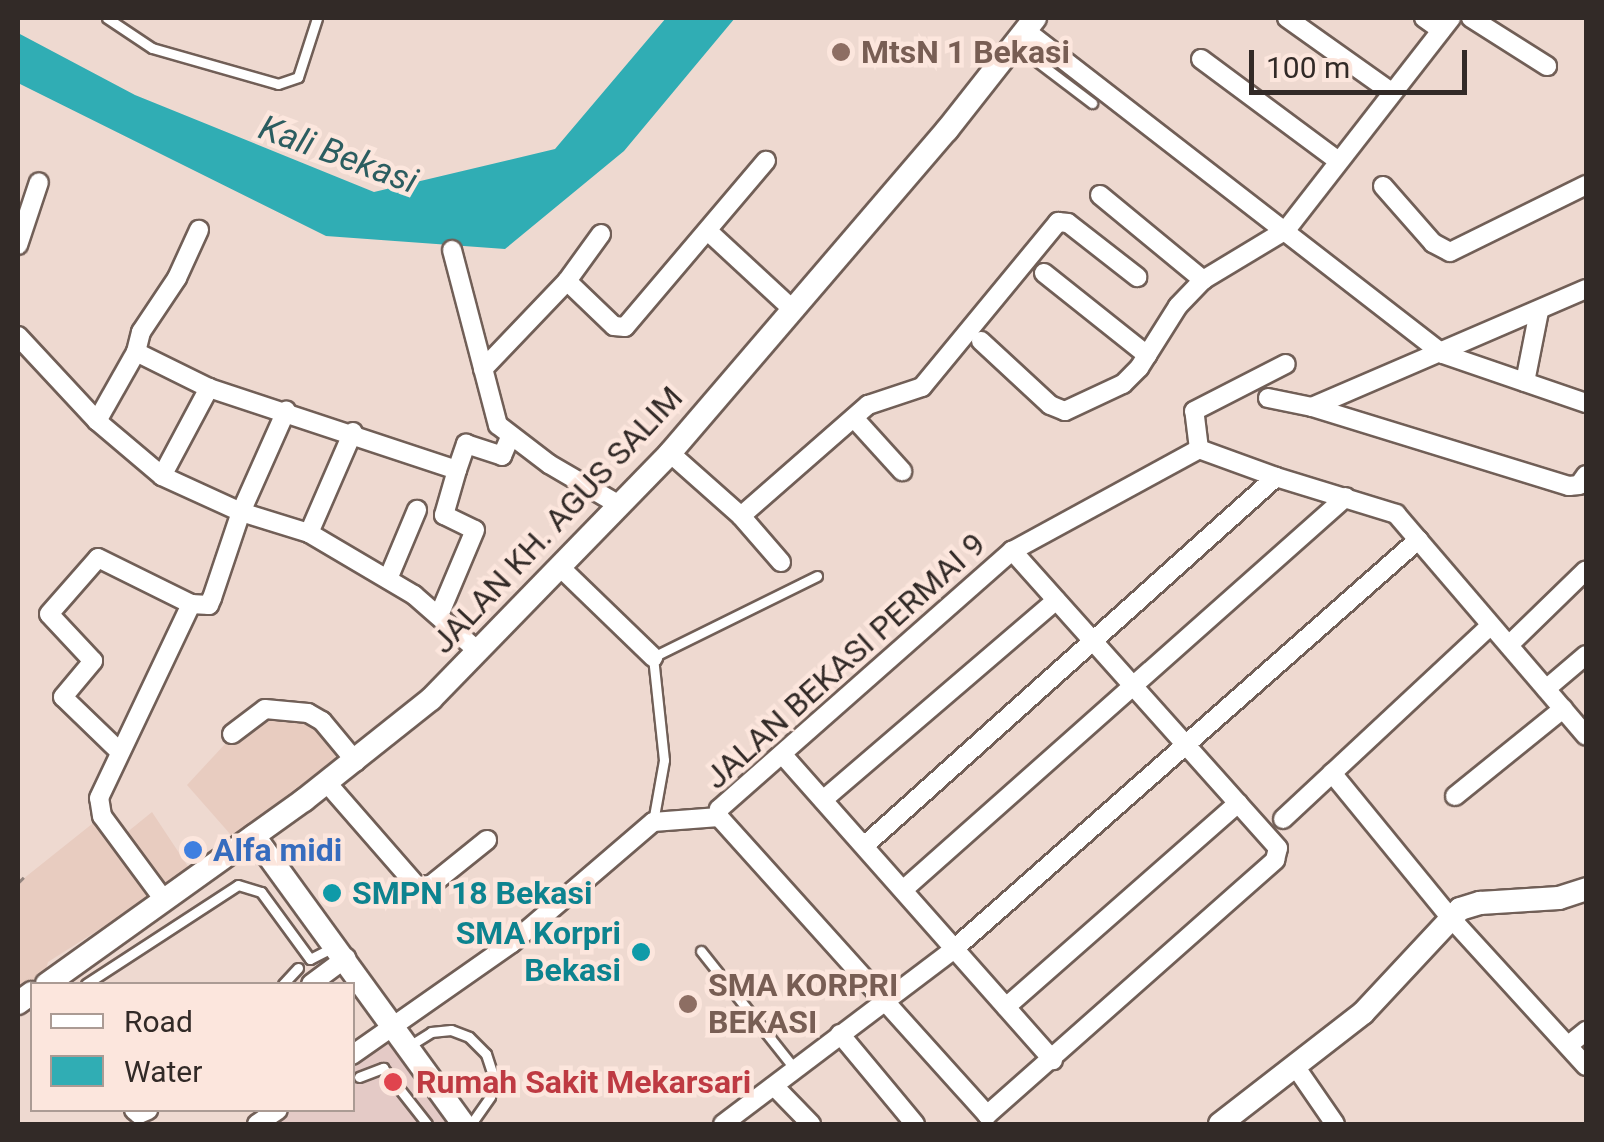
<!DOCTYPE html>
<style>
body{margin:0}
#map{position:relative;width:1604px;height:1142px;overflow:hidden;background:#eed9d0;font-family:Roboto,sans-serif}
div>[style]{position:absolute}
[style*='--x']{left:calc(var(--x)*1px);top:calc(var(--y)*1px);width:calc(var(--w)*1px);rotate:calc(var(--a)*1deg)}
.built>*{inset:0;background:#e8ccc0}
.medical>*{inset:0;background:#e4cac6}
.water>*{inset:0;background:#30adb4}
.path>*{height:2.5px;margin-top:-1.25px;transform-origin:0;background:repeating-linear-gradient(90deg,#93847e 0 8px,transparent 0 13px)}
.roads{filter:drop-shadow(2px 0 #715f57) drop-shadow(-2px 0 #715f57) drop-shadow(0 2px #715f57) drop-shadow(0 -2px #715f57)}
.lane>*{height:9px;margin:-4.5px;padding:0 4.5px;transform-origin:4.5px;border-radius:4.5px;background:#fff}
.street>*{height:18px;margin:-9px;padding:0 9px;transform-origin:9px;border-radius:9px;background:#fff}
.secondary>*{height:22px;margin:-11px;padding:0 11px;transform-origin:11px;border-radius:11px;background:#fff}
.dots>*{width:28px;height:28px;translate:-50% -50%;box-sizing:border-box;border:5px solid #fce6dd;border-radius:50%}
span{translate:-50% -50%;white-space:nowrap;text-align:center;line-height:1.15;-webkit-text-stroke:9px #fce6dd;paint-order:stroke}
.education-label{font-size:32px;color:#785e54;font-weight:700}
.left{translate:0 -50%;text-align:left}
.street-label{font-size:32px;color:#322a27}
.shop-label{font-size:32px;color:#366cbe;font-weight:700}
.culture-label{font-size:32px;color:#0d838f;font-weight:700}
.right{translate:-100% -50%;text-align:right}
.health-label{font-size:32px;color:#be3a42;font-weight:700}
.water-label{font-size:35px;color:#2b5d60;font-style:italic}
.frame{position:absolute;inset:0;border:20px solid #322a27;pointer-events:none}
.legend{position:absolute;left:30px;top:982px;width:325px;height:130px;box-sizing:border-box;background:#fce6dd;border:2px solid #ab9b94;margin:0;padding:12px 18px;list-style:none;font-size:30px;color:#322a27}
.legend li{display:flex;align-items:center;gap:20px;height:50px}
.legend b{width:50px;border:2px solid #ab9b94}
.scale{position:absolute;left:1249px;top:50px;width:218px;height:45px;box-sizing:border-box;border:5px solid #322a27;border-top:0;padding-left:12px;font-size:30px;line-height:35px;white-space:nowrap;color:#322a27;-webkit-text-stroke:8px #fce6dd;paint-order:stroke}
</style>
<div id="map">
<div class="built">
<i style="clip-path:polygon(308px 713px,356px 762px,238px 843px,187px 785px,251px 716px)"></i>
<i style="clip-path:polygon(152px 812px,191px 871px,48px 962px,42px 984px,18px 1009px,18px 883px,102px 816px,120px 838px)"></i>
</div>
<div class="medical">
<i style="clip-path:polygon(394px 1025px,463px 1124px,257px 1124px,278px 1110px,352px 1110px,353px 1055px)"></i>
</div>
<div class="water">
<i style="clip-path:polygon(666px 18px,735px 18px,624px 151px,505px 249px,326px 236px,18px 83px,18px 33px,135px 95px,374px 192px,555px 149px)"></i>
</div>
<div class="path">
<i style="--x:18;--y:883;--w:8;--a:-45"></i>
</div>
<div class="roads">
<div class="lane">
<i style="--x:107;--y:18;--w:54;--a:33.7"></i>
<i style="--x:152;--y:48;--w:131;--a:15.9"></i>
<i style="--x:278;--y:84;--w:21;--a:-19"></i>
<i style="--x:298;--y:77;--w:62;--a:-72.1"></i>
<i style="--x:1014;--y:44;--w:98;--a:37.1"></i>
<i style="--x:653;--y:822;--w:63;--a:-79.9"></i>
<i style="--x:664;--y:760;--w:104;--a:-96.1"></i>
<i style="--x:653;--y:657;--w:183;--a:-26.3"></i>
<i style="--x:701;--y:951;--w:151;--a:51.5"></i>
<i style="--x:86;--y:984;--w:181;--a:-33.1"></i>
<i style="--x:238;--y:885;--w:24;--a:17"></i>
<i style="--x:261;--y:892;--w:83;--a:53.8"></i>
<i style="--x:310;--y:959;--w:27;--a:-27"></i>
<i style="--x:283;--y:984;--w:22;--a:-47"></i>
<i style="--x:409;--y:1046;--w:26;--a:-32"></i>
<i style="--x:431;--y:1032;--w:20;--a:-6"></i>
<i style="--x:451;--y:1030;--w:19;--a:21"></i>
<i style="--x:469;--y:1037;--w:24;--a:45"></i>
<i style="--x:486;--y:1054;--w:26;--a:72"></i>
<i style="--x:494;--y:1079;--w:18;--a:103"></i>
<i style="--x:490;--y:1097;--w:33;--a:125"></i>
<i style="--x:359;--y:1077;--w:26;--a:-21"></i>
<i style="--x:383;--y:1068;--w:71;--a:51.8"></i>
</div>
<div class="street">
<i style="--x:1287;--y:18;--w:128;--a:35.4"></i>
<i style="--x:1424;--y:18;--w:21;--a:35"></i>
<i style="--x:1471;--y:18;--w:90;--a:32.3"></i>
<i style="--x:1025;--y:30;--w:529;--a:37.78"></i>
<i style="--x:1443;--y:354;--w:151;--a:18.9"></i>
<i style="--x:1201;--y:59;--w:169;--a:36.6"></i>
<i style="--x:1383;--y:186;--w:76;--a:48.7"></i>
<i style="--x:1433;--y:243;--w:19;--a:28"></i>
<i style="--x:1450;--y:252;--w:152;--a:-26.2"></i>
<i style="--x:1100;--y:195;--w:134;--a:39.5"></i>
<i style="--x:710;--y:233;--w:112;--a:42.8"></i>
<i style="--x:18;--y:245;--w:66;--a:-71.6"></i>
<i style="--x:452;--y:250;--w:181;--a:75.3"></i>
<i style="--x:498;--y:425;--w:64;--a:37.4"></i>
<i style="--x:549;--y:464;--w:83;--a:30.3"></i>
<i style="--x:1044;--y:273;--w:132;--a:38.5"></i>
<i style="--x:567;--y:281;--w:65;--a:43.8"></i>
<i style="--x:614;--y:326;--w:11;--a:5"></i>
<i style="--x:625;--y:327;--w:218;--a:-49.7"></i>
<i style="--x:1586;--y:289;--w:298;--a:156.7"></i>
<i style="--x:1312;--y:407;--w:269;--a:17.1"></i>
<i style="--x:1569;--y:486;--w:10;--a:-6"></i>
<i style="--x:1579;--y:485;--w:12;--a:-55"></i>
<i style="--x:18;--y:336;--w:116;--a:47.1"></i>
<i style="--x:97;--y:421;--w:85;--a:40.2"></i>
<i style="--x:162;--y:476;--w:87;--a:24.5"></i>
<i style="--x:241;--y:512;--w:71;--a:17.2"></i>
<i style="--x:309;--y:533;--w:122;--a:30.6"></i>
<i style="--x:414;--y:595;--w:86;--a:41.2"></i>
<i style="--x:981;--y:341;--w:94;--a:42.8"></i>
<i style="--x:1050;--y:405;--w:16;--a:22"></i>
<i style="--x:1065;--y:411;--w:64;--a:-25"></i>
<i style="--x:1123;--y:384;--w:23;--a:-45"></i>
<i style="--x:1139;--y:368;--w:73;--a:-57.8"></i>
<i style="--x:1178;--y:306;--w:36;--a:-46"></i>
<i style="--x:1203;--y:280;--w:97;--a:-31.1"></i>
<i style="--x:1286;--y:230;--w:269;--a:-52.1"></i>
<i style="--x:136;--y:352;--w:81;--a:26.3"></i>
<i style="--x:209;--y:388;--w:261;--a:18.3"></i>
<i style="--x:457;--y:470;--w:47;--a:106.1"></i>
<i style="--x:444;--y:515;--w:34;--a:26"></i>
<i style="--x:475;--y:530;--w:90;--a:112.9"></i>
<i style="--x:483;--y:369;--w:122;--a:-46.3"></i>
<i style="--x:567;--y:281;--w:58;--a:-54.1"></i>
<i style="--x:1525;--y:382;--w:72;--a:-78.8"></i>
<i style="--x:1268;--y:398;--w:45;--a:11.6"></i>
<i style="--x:854;--y:418;--w:72;--a:47.8"></i>
<i style="--x:97;--y:421;--w:79;--a:-60.5"></i>
<i style="--x:136;--y:352;--w:21;--a:-76"></i>
<i style="--x:141;--y:332;--w:65;--a:-56.3"></i>
<i style="--x:177;--y:278;--w:53;--a:-65.4"></i>
<i style="--x:670;--y:453;--w:95;--a:41.6"></i>
<i style="--x:741;--y:516;--w:61;--a:49"></i>
<i style="--x:457;--y:470;--w:28;--a:-71"></i>
<i style="--x:466;--y:444;--w:38;--a:18"></i>
<i style="--x:502;--y:456;--w:21;--a:-67"></i>
<i style="--x:162;--y:476;--w:100;--a:-61.9"></i>
<i style="--x:1276;--y:477;--w:82;--a:-160"></i>
<i style="--x:1199;--y:449;--w:38;--a:-97"></i>
<i style="--x:1194;--y:411;--w:103;--a:-27.1"></i>
<i style="--x:741;--y:516;--w:169;--a:-41.2"></i>
<i style="--x:868;--y:405;--w:57;--a:-18.4"></i>
<i style="--x:922;--y:387;--w:214;--a:-50.5"></i>
<i style="--x:1058;--y:222;--w:10;--a:6"></i>
<i style="--x:1068;--y:223;--w:88;--a:38"></i>
<i style="--x:309;--y:533;--w:110;--a:-66.5"></i>
<i style="--x:562;--y:569;--w:127;--a:44"></i>
<i style="--x:388;--y:579;--w:75;--a:-67.2"></i>
<i style="--x:1509;--y:645;--w:107;--a:-44.2"></i>
<i style="--x:1546;--y:689;--w:52;--a:-40.4"></i>
<i style="--x:232;--y:734;--w:41;--a:-37.1"></i>
<i style="--x:265;--y:709;--w:43;--a:5.3"></i>
<i style="--x:308;--y:713;--w:16;--a:30"></i>
<i style="--x:322;--y:721;--w:53;--a:50.3"></i>
<i style="--x:120;--y:752;--w:79;--a:-136"></i>
<i style="--x:63;--y:697;--w:47;--a:-50.2"></i>
<i style="--x:93;--y:661;--w:64;--a:-133.1"></i>
<i style="--x:49;--y:614;--w:74;--a:-48.8"></i>
<i style="--x:98;--y:558;--w:104;--a:26.3"></i>
<i style="--x:782;--y:754;--w:409;--a:48.5"></i>
<i style="--x:1332;--y:773;--w:185;--a:50.7"></i>
<i style="--x:1449;--y:916;--w:203;--a:47.6"></i>
<i style="--x:327;--y:783;--w:137;--a:48.9"></i>
<i style="--x:417;--y:886;--w:14;--a:-4"></i>
<i style="--x:431;--y:885;--w:72;--a:-38.8"></i>
<i style="--x:1455;--y:796;--w:139;--a:-38.9"></i>
<i style="--x:823;--y:800;--w:307;--a:-40.6"></i>
<i style="--x:719;--y:817;--w:401;--a:48"></i>
<i style="--x:987;--y:1115;--w:385;--a:-41.5"></i>
<i style="--x:1275;--y:860;--w:12;--a:-76"></i>
<i style="--x:1278;--y:848;--w:399;--a:-131.8"></i>
<i style="--x:719;--y:817;--w:8;--a:-90"></i>
<i style="--x:719;--y:809;--w:390;--a:-41.4"></i>
<i style="--x:1012;--y:551;--w:213;--a:-28.6"></i>
<i style="--x:1283;--y:819;--w:282;--a:-43"></i>
<i style="--x:864;--y:846;--w:553;--a:-41.85"></i>
<i style="--x:1276;--y:477;--w:126;--a:17.1"></i>
<i style="--x:1396;--y:514;--w:292;--a:49.4"></i>
<i style="--x:903;--y:890;--w:592;--a:-41.58"></i>
<i style="--x:164;--y:900;--w:104;--a:-126.4"></i>
<i style="--x:102;--y:816;--w:18;--a:-99"></i>
<i style="--x:99;--y:798;--w:215;--a:-64.6"></i>
<i style="--x:191;--y:604;--w:18;--a:3"></i>
<i style="--x:209;--y:605;--w:8;--a:-67"></i>
<i style="--x:212;--y:598;--w:91;--a:-71.4"></i>
<i style="--x:241;--y:512;--w:111;--a:-66"></i>
<i style="--x:311;--y:984;--w:44;--a:-36.6"></i>
<i style="--x:1006;--y:1007;--w:309;--a:-41.3"></i>
<i style="--x:840;--y:1034;--w:117;--a:50.2"></i>
<i style="--x:1570;--y:1044;--w:21;--a:-39"></i>
<i style="--x:352;--y:1055;--w:195;--a:-35"></i>
<i style="--x:512;--y:943;--w:186;--a:-40.6"></i>
<i style="--x:653;--y:822;--w:66;--a:-4.3"></i>
<i style="--x:1295;--y:1066;--w:70;--a:55.4"></i>
<i style="--x:774;--y:1086;--w:53;--a:45.8"></i>
<i style="--x:134;--y:1110;--w:6;--a:39"></i>
<i style="--x:139;--y:1114;--w:10;--a:-24"></i>
<i style="--x:257;--y:1124;--w:25;--a:-34"></i>
<i style="--x:723;--y:1124;--w:290;--a:-37.1"></i>
<i style="--x:954;--y:949;--w:619;--a:-41.4"></i>
</div>
<div class="secondary">
<i style="--x:254;--y:836;--w:356;--a:54"></i>
<i style="--x:47;--y:984;--w:316;--a:-35.6"></i>
<i style="--x:304;--y:800;--w:162;--a:-38.5"></i>
<i style="--x:431;--y:699;--w:343;--a:-45.8"></i>
<i style="--x:670;--y:453;--w:426;--a:-49.4"></i>
<i style="--x:947;--y:130;--w:142;--a:-51.8"></i>
<i style="--x:18;--y:1003;--w:17;--a:-36"></i>
<i style="--x:1220;--y:1124;--w:181;--a:-37.8"></i>
<i style="--x:1363;--y:1013;--w:142;--a:-47"></i>
<i style="--x:1460;--y:909;--w:21;--a:-17"></i>
<i style="--x:1480;--y:903;--w:79;--a:-3.6"></i>
<i style="--x:1559;--y:898;--w:28;--a:-18"></i>
</div>
</div>
<div class="dots">
<i style="left:841px;top:52px;background:#8d6e63"></i>
<i style="left:193px;top:850px;background:#3f7fe0"></i>
<i style="left:332px;top:893px;background:#0f9aa8"></i>
<i style="left:641px;top:952px;background:#0f9aa8"></i>
<i style="left:688px;top:1004px;background:#8d6e63"></i>
<i style="left:393px;top:1082px;background:#e0444e"></i>
</div>
<div class="education-label">
<span class="left" style="left:861px;top:52px">MtsN 1 Bekasi</span>
<span class="left" style="left:708px;top:1004px">SMA KORPRI<br>BEKASI</span>
</div>
<div class="street-label">
<span style="left:557px;top:520px;rotate:-47deg">JALAN KH. AGUS SALIM</span>
<span style="left:845px;top:661px;rotate:-42deg">JALAN BEKASI PERMAI 9</span>
</div>
<div class="shop-label">
<span class="left" style="left:213px;top:850px">Alfa midi</span>
</div>
<div class="culture-label">
<span class="left" style="left:352px;top:893px">SMPN 18 Bekasi</span>
<span class="right" style="left:621px;top:952px">SMA Korpri<br>Bekasi</span>
</div>
<div class="health-label">
<span class="left" style="left:416px;top:1082px">Rumah Sakit Mekarsari</span>
</div>
<div class="water-label">
<span style="left:338px;top:155px;rotate:20deg">Kali Bekasi</span>
</div>
<div class="frame"></div>
<ul class="legend">
<li><b style="height:12px;background:#fff"></b>Road</li>
<li><b style="height:28px;background:#30adb4"></b>Water</li>
</ul>
<div class="scale">100 m</div>
</div>
